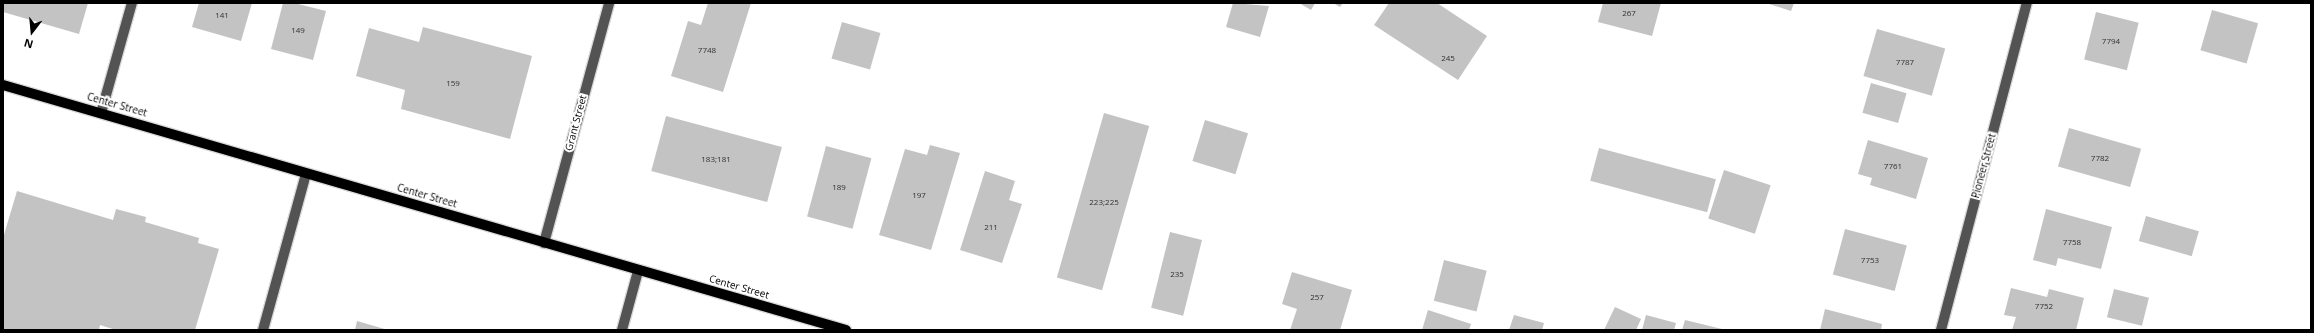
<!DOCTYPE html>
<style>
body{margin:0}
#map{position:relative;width:2314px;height:333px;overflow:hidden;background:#fff;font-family:"Open Sans",sans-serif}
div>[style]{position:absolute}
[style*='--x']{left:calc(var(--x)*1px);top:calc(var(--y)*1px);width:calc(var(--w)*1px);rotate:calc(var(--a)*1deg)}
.building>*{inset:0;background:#c3c3c3;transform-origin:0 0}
.roads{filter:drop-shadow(1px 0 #dbdbdb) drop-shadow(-1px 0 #dbdbdb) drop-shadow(0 1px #dbdbdb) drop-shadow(0 -1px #dbdbdb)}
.minor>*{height:10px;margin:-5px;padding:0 5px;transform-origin:5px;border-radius:5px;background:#535353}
.major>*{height:10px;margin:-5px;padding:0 5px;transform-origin:5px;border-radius:5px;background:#000}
span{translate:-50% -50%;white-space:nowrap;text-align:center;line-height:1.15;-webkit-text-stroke:4px #fff;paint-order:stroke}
.number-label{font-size:8px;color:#313131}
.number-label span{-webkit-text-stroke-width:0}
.street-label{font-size:10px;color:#000}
.frame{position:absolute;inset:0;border:4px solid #000;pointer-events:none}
.north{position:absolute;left:12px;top:12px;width:40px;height:40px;-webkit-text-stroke:3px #fff;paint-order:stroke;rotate:196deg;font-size:11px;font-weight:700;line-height:16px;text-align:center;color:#000}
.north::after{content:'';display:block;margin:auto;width:14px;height:18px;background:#000;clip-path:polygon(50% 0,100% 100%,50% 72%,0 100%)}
</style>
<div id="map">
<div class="building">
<i style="clip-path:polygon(3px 3px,88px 3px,79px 34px,3px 12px)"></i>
<i style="clip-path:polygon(199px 3px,252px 3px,241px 41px,192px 27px)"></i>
<i style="clip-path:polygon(283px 3px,294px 3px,326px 11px,313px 60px,271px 49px)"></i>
<i style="clip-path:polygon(708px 3px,751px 3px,723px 92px,671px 76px,688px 21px,701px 25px)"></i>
<i style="clip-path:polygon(1233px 3px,1269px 6px,1260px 37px,1226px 27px)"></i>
<i style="clip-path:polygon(1299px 3px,1315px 3px,1311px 10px)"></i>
<i style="clip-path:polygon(1333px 3px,1343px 3px,1340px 7px)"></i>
<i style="clip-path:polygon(1389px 3px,1437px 3px,1487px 36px,1458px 80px,1374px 25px)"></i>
<i style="clip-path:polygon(1603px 3px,1661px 3px,1652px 36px,1598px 22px)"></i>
<i style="clip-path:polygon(1766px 3px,1794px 3px,1791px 11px)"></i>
<i style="left:2212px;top:10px;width:48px;height:42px;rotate:16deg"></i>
<i style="left:2096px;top:12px;width:44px;height:49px;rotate:14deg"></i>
<i style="left:842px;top:22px;width:40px;height:38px;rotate:16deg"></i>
<i style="clip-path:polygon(423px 27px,532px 56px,510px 139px,401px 109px,405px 90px,356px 76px,369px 28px,419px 42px)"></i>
<i style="left:1877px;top:29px;width:71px;height:49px;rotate:16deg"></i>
<i style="left:1871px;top:83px;width:37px;height:31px;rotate:16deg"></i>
<i style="left:1104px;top:113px;width:47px;height:171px;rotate:16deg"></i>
<i style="left:666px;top:116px;width:120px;height:57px;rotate:15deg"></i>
<i style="left:1205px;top:120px;width:45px;height:43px;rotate:17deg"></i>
<i style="left:2069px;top:128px;width:75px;height:40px;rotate:16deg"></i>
<i style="clip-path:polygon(1868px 140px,1928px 158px,1916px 199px,1870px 185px,1872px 178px,1858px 174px)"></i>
<i style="clip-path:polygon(930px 145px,960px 153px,931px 250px,879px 235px,905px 149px,927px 155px)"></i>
<i style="left:826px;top:146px;width:47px;height:73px;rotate:15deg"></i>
<i style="left:1599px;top:148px;width:121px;height:34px;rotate:15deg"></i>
<i style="left:1724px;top:170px;width:49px;height:51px;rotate:18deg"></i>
<i style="clip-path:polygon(985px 171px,1015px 181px,1009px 200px,1022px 204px,1002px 263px,960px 250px)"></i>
<i style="clip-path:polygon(17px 191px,113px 220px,116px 209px,146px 217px,145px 222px,199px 238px,198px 243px,219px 249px,195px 330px,116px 330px,100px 325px,99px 330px,3px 330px,3px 238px)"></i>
<i style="clip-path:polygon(2046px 209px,2112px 227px,2101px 269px,2058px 258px,2056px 266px,2033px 260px)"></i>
<i style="left:2146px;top:216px;width:55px;height:26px;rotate:16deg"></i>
<i style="left:1845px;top:229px;width:64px;height:47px;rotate:15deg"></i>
<i style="left:1170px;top:232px;width:33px;height:78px;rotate:14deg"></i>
<i style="left:1444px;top:260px;width:44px;height:42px;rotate:14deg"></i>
<i style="clip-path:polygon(1292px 272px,1352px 290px,1340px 330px,1290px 330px,1297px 309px,1282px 304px)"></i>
<i style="clip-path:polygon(2011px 288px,2047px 297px,2049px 289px,2084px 298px,2076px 330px,2012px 330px,2016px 317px,2004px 315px)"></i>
<i style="left:2114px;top:289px;width:36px;height:29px;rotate:14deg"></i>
<i style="clip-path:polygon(1615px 307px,1641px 319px,1636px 330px,1604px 330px)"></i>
<i style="clip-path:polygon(1825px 309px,1882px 324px,1881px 330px,1820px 330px)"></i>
<i style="clip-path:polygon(1428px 310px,1471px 324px,1469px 330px,1422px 330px)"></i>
<i style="clip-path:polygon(1514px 315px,1544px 323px,1542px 330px,1509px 330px)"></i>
<i style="clip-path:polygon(1646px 315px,1676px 323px,1674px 330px,1642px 330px)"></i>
<i style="clip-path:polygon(1685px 320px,1722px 329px,1722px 330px,1682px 330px)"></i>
<i style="clip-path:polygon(357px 321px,388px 330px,355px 330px)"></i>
</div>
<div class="roads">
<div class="minor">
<i style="--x:101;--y:113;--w:114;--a:-74.3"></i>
<i style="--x:544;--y:243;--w:249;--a:-74.8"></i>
<i style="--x:263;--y:330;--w:162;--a:-74.6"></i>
<i style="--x:622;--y:330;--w:61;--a:-74.8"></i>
<i style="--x:1941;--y:330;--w:338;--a:-75.3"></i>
</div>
<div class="major">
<i style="--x:3;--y:85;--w:878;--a:16.21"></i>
</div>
</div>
<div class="number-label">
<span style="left:1629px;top:13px">267</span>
<span style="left:222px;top:15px">141</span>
<span style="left:298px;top:30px">149</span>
<span style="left:2111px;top:41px">7794</span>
<span style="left:707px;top:50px">7748</span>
<span style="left:1448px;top:58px">245</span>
<span style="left:1905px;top:62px">7787</span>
<span style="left:453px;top:83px">159</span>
<span style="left:2100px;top:158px">7782</span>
<span style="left:716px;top:159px">183;181</span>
<span style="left:1893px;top:166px">7761</span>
<span style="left:839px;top:187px">189</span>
<span style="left:919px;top:195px">197</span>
<span style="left:1104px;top:202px">223;225</span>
<span style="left:991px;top:227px">211</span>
<span style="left:2072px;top:242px">7758</span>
<span style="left:1870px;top:260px">7753</span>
<span style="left:1177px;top:274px">235</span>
<span style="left:1317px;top:297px">257</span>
<span style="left:2044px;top:306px">7752</span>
</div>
<div class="street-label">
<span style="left:117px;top:105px;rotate:16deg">Center Street</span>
<span style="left:576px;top:123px;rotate:-75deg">Grant Street</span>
<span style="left:1984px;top:166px;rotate:-75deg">Pioneer Street</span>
<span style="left:427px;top:196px;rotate:16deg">Center Street</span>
<span style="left:739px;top:287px;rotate:16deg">Center Street</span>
</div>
<div class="frame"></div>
<div class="north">N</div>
</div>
